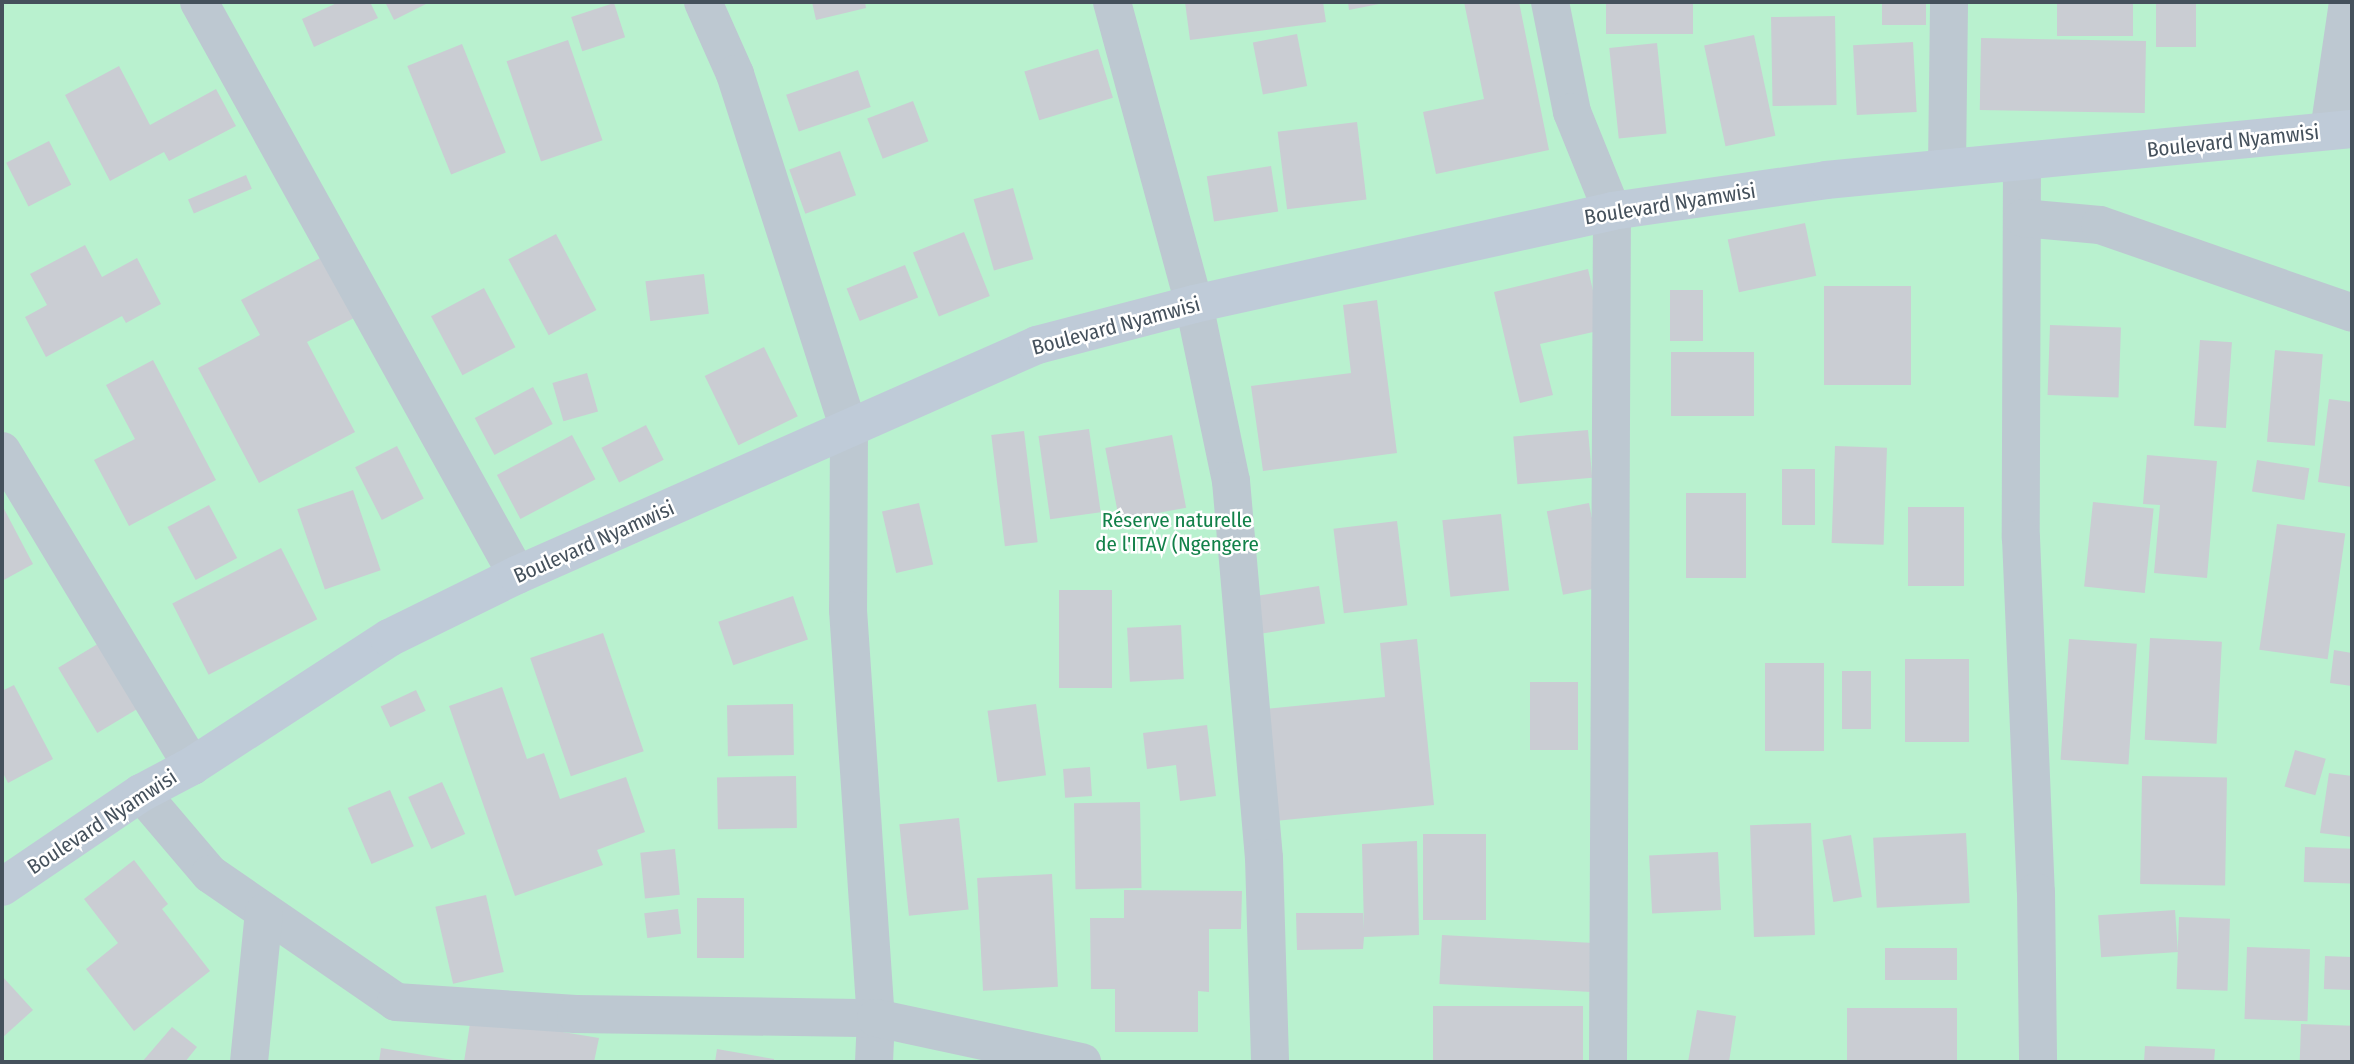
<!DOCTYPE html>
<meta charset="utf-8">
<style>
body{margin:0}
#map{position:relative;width:2354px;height:1064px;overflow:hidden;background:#f1eeee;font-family:"Fira Sans Condensed",sans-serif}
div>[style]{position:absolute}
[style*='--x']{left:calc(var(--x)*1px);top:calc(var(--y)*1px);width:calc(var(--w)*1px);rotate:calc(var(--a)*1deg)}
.green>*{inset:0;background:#b9f1cf;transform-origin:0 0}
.building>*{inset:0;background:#cacdd3;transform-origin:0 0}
.minor>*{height:38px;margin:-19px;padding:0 19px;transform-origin:19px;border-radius:19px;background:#bdc8d1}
.secondary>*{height:38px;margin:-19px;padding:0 19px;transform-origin:19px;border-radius:19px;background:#bfcbd8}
span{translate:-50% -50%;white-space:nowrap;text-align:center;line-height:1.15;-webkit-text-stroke:5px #fff;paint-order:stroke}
.street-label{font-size:21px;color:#45515c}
.park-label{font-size:21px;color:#128149}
.frame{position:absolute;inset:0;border:4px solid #45515c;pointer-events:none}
</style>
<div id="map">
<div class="green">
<i style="left:2px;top:2px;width:2350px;height:1060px"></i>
</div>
<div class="building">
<i style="clip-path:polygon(339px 2px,370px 2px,378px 18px,314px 47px,302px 19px)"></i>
<i style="clip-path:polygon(385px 2px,430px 2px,394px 20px)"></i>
<i style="clip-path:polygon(812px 2px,865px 2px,866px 8px,816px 20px)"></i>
<i style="clip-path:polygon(1185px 2px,1323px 2px,1326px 22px,1190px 40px)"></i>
<i style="clip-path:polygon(1348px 2px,1384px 2px,1384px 3px,1349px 10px)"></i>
<i style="clip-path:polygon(1464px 2px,1519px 2px,1549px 150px,1436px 174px,1423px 112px,1484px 99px)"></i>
<i style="left:1606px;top:2px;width:87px;height:32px"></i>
<i style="left:1882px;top:2px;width:44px;height:23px"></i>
<i style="left:2057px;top:2px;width:76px;height:34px"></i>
<i style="left:2156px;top:2px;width:40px;height:45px"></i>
<i style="left:614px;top:3px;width:36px;height:45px;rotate:72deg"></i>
<i style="left:1835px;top:16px;width:89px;height:64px;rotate:89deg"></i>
<i style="left:1297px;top:34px;width:53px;height:45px;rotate:79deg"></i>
<i style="left:1754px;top:35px;width:103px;height:51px;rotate:78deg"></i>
<i style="left:568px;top:40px;width:106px;height:65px;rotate:71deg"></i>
<i style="left:2146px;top:41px;width:72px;height:165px;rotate:91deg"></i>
<i style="left:1913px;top:42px;width:70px;height:60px;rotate:87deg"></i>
<i style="left:1657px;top:43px;width:91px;height:48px;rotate:84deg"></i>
<i style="left:462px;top:44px;width:117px;height:59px;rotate:68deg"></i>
<i style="left:1098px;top:49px;width:51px;height:77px;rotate:73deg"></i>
<i style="clip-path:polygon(119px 66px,150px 125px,216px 89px,236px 126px,169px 161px,164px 152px,110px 181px,65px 95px)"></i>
<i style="left:858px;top:70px;width:39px;height:76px;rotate:71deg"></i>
<i style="left:913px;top:101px;width:43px;height:49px;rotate:69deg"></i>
<i style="left:1357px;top:122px;width:78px;height:80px;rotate:83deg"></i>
<i style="left:49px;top:141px;width:49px;height:48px;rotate:63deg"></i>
<i style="left:840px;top:151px;width:47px;height:54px;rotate:70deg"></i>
<i style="left:1271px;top:166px;width:46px;height:65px;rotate:81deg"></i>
<i style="left:246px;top:175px;width:15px;height:63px;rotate:67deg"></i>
<i style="left:1013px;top:188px;width:74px;height:41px;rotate:74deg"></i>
<i style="left:1805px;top:223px;width:54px;height:79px;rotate:78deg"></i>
<i style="left:964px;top:232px;width:69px;height:55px;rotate:68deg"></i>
<i style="left:556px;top:234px;width:86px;height:54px;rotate:62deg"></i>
<i style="clip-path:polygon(85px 245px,102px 277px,137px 258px,161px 304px,126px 323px,122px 316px,46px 357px,25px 317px,47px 305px,30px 274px)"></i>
<i style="clip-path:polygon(326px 255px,358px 316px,307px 342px,355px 432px,259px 483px,198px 368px,260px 335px,241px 300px)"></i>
<i style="left:905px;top:265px;width:35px;height:63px;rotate:68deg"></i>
<i style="clip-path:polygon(1588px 269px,1602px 330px,1540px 344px,1553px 395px,1520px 403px,1494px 292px)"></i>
<i style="left:704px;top:274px;width:40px;height:59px;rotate:83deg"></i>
<i style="left:1824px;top:286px;width:87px;height:99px"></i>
<i style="left:484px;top:288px;width:67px;height:60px;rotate:62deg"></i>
<i style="left:1670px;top:290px;width:33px;height:51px"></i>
<i style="clip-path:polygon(1377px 300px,1397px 453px,1263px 471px,1251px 386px,1351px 373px,1343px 305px)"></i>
<i style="left:2050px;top:325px;width:71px;height:70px;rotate:2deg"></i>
<i style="left:2200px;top:340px;width:32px;height:86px;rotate:4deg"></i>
<i style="left:764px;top:347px;width:77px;height:66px;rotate:64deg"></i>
<i style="left:2275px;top:350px;width:48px;height:92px;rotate:5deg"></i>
<i style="left:1671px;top:352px;width:83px;height:64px"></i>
<i style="clip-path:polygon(153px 360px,216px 480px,129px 526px,94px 460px,135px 439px,106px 385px)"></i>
<i style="left:587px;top:373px;width:40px;height:36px;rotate:74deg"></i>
<i style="left:533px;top:387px;width:42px;height:66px;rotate:62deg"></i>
<i style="clip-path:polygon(2329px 399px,2352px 402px,2352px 487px,2318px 482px)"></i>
<i style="left:646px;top:425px;width:39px;height:50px;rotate:63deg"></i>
<i style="left:1089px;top:429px;width:84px;height:51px;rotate:82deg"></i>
<i style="left:1588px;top:430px;width:48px;height:75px;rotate:85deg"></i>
<i style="left:1024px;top:431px;width:112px;height:33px;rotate:83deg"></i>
<i style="left:572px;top:435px;width:50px;height:85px;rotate:62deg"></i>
<i style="left:1172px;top:435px;width:74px;height:68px;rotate:79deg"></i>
<i style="left:397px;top:446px;width:59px;height:47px;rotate:63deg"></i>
<i style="left:1835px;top:446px;width:52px;height:97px;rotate:2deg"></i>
<i style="clip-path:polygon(2147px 455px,2217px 461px,2207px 578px,2154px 573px,2160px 505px,2143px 504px)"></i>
<i style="left:2257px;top:460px;width:53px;height:32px;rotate:9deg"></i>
<i style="left:1782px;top:469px;width:33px;height:56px"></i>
<i style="left:353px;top:490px;width:85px;height:59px;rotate:71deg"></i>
<i style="left:1686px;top:493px;width:60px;height:85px"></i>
<i style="left:2093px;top:502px;width:61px;height:85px;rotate:6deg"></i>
<i style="left:919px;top:503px;width:63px;height:38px;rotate:77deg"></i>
<i style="left:1589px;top:503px;width:85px;height:43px;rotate:79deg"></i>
<i style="clip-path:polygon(2px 505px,33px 564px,2px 581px)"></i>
<i style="left:209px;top:505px;width:60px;height:47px;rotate:62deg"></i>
<i style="left:1908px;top:507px;width:56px;height:79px"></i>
<i style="left:1501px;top:514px;width:77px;height:59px;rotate:84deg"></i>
<i style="left:1397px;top:521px;width:85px;height:64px;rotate:83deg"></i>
<i style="left:2277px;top:524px;width:69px;height:127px;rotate:8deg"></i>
<i style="left:281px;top:548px;width:80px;height:122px;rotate:63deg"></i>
<i style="left:1319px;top:586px;width:38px;height:74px;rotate:81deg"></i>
<i style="left:1112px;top:590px;width:98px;height:53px;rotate:90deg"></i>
<i style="left:793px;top:596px;width:46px;height:79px;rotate:71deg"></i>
<i style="left:1181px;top:625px;width:54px;height:54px;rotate:87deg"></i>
<i style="left:603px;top:633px;width:125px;height:77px;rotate:71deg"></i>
<i style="left:2150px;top:638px;width:72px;height:102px;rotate:3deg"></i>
<i style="clip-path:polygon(1417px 639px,1434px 805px,1275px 821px,1264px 709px,1385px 697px,1380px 643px)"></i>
<i style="left:2069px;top:639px;width:68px;height:121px;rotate:4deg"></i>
<i style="left:101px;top:642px;width:76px;height:50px;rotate:59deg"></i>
<i style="clip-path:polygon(2334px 650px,2352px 653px,2352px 686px,2330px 683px)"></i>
<i style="left:1905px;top:659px;width:64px;height:83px"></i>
<i style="left:1824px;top:663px;width:88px;height:59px;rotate:90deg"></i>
<i style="left:1842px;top:671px;width:29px;height:58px"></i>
<i style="left:1530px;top:682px;width:48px;height:68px"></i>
<i style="clip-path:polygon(14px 685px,53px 759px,8px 783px,2px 771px,2px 691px)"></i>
<i style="clip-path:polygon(502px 687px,527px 759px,544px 753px,560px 799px,626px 777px,645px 832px,597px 850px,603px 865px,515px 896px,449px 706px)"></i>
<i style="left:416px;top:690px;width:23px;height:39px;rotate:65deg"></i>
<i style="left:793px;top:704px;width:51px;height:66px;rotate:89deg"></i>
<i style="left:1036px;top:704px;width:72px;height:49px;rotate:82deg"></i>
<i style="clip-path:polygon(1207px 725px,1216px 796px,1180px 801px,1176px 765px,1147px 769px,1143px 733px)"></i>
<i style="left:2295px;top:750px;width:32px;height:38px;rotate:16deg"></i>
<i style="left:1090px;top:767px;width:29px;height:27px;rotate:86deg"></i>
<i style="clip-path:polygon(2329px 773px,2352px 776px,2352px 837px,2320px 833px)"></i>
<i style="left:796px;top:776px;width:52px;height:79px;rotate:89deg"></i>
<i style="left:2142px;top:776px;width:85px;height:108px;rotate:1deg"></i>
<i style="left:442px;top:782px;width:57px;height:37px;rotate:66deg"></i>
<i style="left:390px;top:790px;width:61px;height:46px;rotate:67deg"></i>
<i style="left:1140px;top:802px;width:86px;height:66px;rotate:89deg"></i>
<i style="left:959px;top:818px;width:92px;height:60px;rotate:84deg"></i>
<i style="left:1811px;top:823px;width:112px;height:61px;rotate:88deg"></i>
<i style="left:1966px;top:833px;width:70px;height:93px;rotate:87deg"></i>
<i style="left:1423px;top:834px;width:63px;height:86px"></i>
<i style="left:1851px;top:835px;width:63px;height:29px;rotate:80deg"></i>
<i style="clip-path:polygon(1417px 841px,1419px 935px,1364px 937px,1363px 949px,1297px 950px,1296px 913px,1363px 913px,1364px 929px,1362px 844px)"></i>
<i style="left:2305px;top:847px;width:47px;height:35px;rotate:2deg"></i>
<i style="left:675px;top:849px;width:46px;height:35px;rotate:84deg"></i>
<i style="left:1718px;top:852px;width:58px;height:69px;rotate:87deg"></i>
<i style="clip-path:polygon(134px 860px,168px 904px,162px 909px,210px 971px,134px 1031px,86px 969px,118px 943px,84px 899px)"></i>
<i style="left:1052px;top:874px;width:113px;height:75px;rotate:87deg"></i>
<i style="clip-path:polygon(1124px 890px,1242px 891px,1241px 929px,1209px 929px,1209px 992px,1198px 991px,1198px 1032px,1115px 1032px,1115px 989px,1091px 989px,1090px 918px,1124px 918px)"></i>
<i style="left:486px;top:895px;width:79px;height:52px;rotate:77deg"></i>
<i style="left:697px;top:898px;width:47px;height:60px"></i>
<i style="left:678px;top:909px;width:25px;height:34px;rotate:83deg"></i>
<i style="left:2175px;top:910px;width:42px;height:77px;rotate:86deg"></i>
<i style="left:2179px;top:917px;width:51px;height:72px;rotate:2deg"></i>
<i style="left:1442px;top:935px;width:152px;height:49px;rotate:3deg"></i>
<i style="left:2247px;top:947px;width:63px;height:72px;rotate:2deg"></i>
<i style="left:1885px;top:948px;width:72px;height:32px"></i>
<i style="left:2325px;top:956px;width:27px;height:33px;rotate:2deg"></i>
<i style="clip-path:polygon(2px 976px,33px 1010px,2px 1038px)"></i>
<i style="left:1583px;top:1006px;width:56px;height:150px;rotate:90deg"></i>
<i style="left:1847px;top:1008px;width:110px;height:54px"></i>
<i style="clip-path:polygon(1697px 1010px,1736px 1016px,1729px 1062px,1688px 1062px)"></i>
<i style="clip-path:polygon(471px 1017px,599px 1038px,594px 1062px,464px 1062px)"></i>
<i style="left:2301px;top:1024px;width:51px;height:38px;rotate:2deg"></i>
<i style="clip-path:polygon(172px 1027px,197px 1047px,185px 1062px,142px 1062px)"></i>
<i style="clip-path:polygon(2145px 1046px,2215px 1049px,2214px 1062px,2144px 1062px)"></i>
<i style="clip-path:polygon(381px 1048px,459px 1061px,458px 1062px,379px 1062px)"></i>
<i style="clip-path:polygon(717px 1049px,774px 1059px,774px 1062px,715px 1062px)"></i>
</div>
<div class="minor">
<i style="--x:199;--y:2;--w:655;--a:60.97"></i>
<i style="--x:703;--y:2;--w:79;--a:66"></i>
<i style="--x:735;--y:74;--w:374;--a:72.2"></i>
<i style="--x:849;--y:430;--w:180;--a:90.3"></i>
<i style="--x:848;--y:610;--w:409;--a:86.1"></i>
<i style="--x:876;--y:1018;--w:44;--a:92.6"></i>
<i style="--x:1112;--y:2;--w:313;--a:74.8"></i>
<i style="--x:1194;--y:304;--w:181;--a:78.2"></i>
<i style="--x:1231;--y:481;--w:378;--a:85"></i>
<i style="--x:1264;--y:858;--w:204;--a:88.3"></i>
<i style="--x:1550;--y:2;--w:112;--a:78.7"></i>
<i style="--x:1572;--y:112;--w:107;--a:68"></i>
<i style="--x:1612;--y:211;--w:851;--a:90.27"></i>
<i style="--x:2329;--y:131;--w:130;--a:-81.6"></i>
<i style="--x:2022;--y:162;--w:376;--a:90.2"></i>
<i style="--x:2021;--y:538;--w:354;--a:87.6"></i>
<i style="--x:2036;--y:892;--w:170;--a:89.3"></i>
<i style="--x:1947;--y:168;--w:166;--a:-89.3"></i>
<i style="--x:2023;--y:218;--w:77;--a:5.2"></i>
<i style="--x:2100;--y:225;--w:267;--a:19.2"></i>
<i style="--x:2;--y:451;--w:368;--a:58.9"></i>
<i style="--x:141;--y:793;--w:106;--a:49.6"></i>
<i style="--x:210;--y:874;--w:226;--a:34.5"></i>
<i style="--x:396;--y:1002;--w:180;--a:3.8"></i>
<i style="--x:576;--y:1014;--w:300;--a:0.8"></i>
<i style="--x:876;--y:1018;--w:211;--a:12.1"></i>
<i style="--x:249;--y:1062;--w:150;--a:-84.3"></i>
</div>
<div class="secondary">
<i style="--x:2;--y:887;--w:168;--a:-34.1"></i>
<i style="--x:141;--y:793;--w:58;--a:-27.9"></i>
<i style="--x:192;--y:766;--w:235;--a:-33"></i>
<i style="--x:389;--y:638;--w:143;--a:-26.2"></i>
<i style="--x:517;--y:575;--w:569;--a:-23.86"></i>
<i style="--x:1037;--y:345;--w:162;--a:-14.6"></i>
<i style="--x:1194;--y:304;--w:428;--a:-12.5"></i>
<i style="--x:1612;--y:211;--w:216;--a:-8.2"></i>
<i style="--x:1826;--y:180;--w:528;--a:-5.54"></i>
</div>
<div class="street-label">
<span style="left:2233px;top:141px;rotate:-6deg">Boulevard Nyamwisi</span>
<span style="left:1670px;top:204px;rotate:-9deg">Boulevard Nyamwisi</span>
<span style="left:1116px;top:326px;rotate:-15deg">Boulevard Nyamwisi</span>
<span style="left:594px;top:542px;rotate:-24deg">Boulevard Nyamwisi</span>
<span style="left:102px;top:822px;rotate:-33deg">Boulevard Nyamwisi</span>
</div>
<div class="park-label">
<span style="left:1177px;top:532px">Réserve naturelle<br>de l'ITAV (Ngengere</span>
</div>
<div class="frame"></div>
</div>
